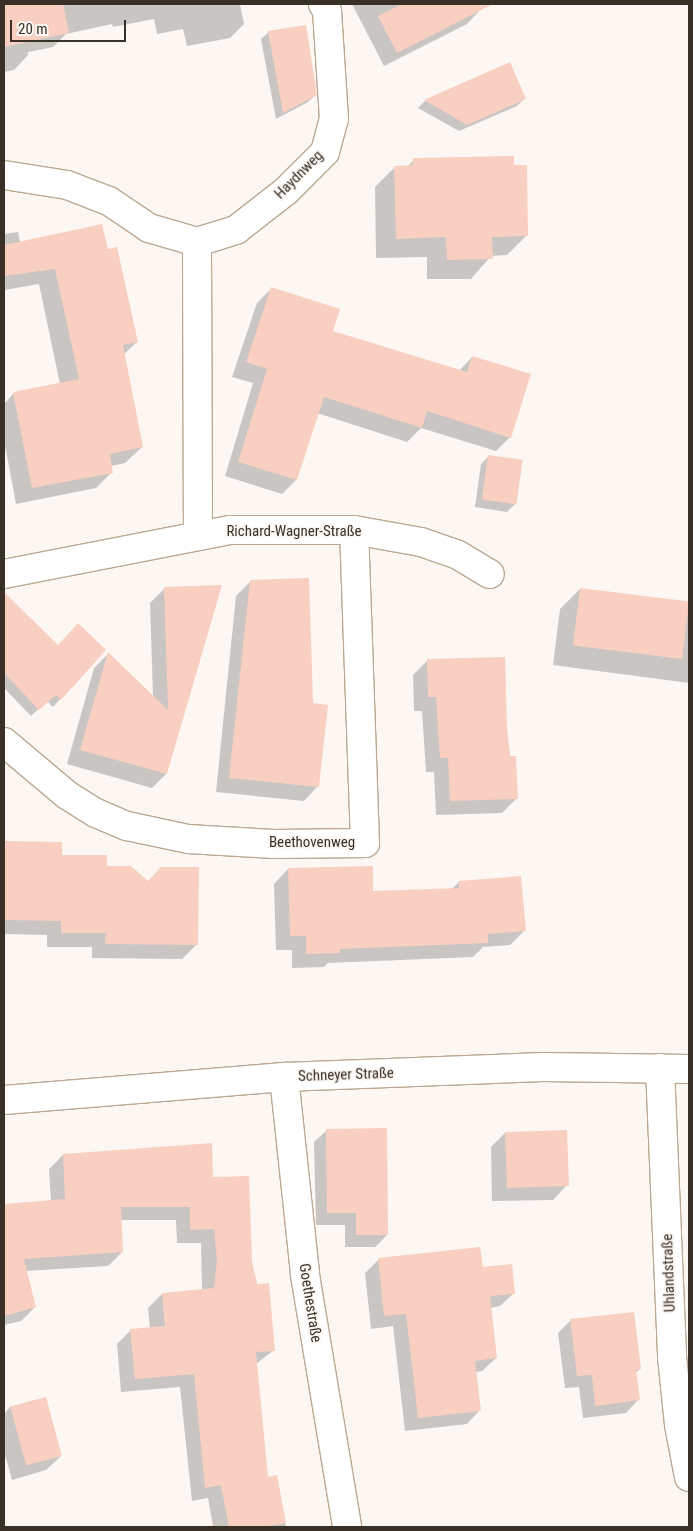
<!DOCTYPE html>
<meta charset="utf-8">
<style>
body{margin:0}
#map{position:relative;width:693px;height:1531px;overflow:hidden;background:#fcf7f3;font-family:"Roboto Condensed",sans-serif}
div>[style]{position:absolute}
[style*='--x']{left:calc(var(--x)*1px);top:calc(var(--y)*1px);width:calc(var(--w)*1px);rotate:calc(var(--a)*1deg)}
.shadow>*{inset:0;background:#0003}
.building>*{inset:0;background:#f8cfc1;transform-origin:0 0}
.roads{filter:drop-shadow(1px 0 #bca892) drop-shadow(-1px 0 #bca892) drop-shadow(0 1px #bca892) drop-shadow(0 -1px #bca892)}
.street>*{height:28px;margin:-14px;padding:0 14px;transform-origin:14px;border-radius:14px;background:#fff}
.secondary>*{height:28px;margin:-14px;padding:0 14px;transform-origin:14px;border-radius:14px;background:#fff}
span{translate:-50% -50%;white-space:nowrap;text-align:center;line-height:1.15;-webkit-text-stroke:4px #fcf7f3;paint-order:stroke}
.street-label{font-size:15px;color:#393128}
.frame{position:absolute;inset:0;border:5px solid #393128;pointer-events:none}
.scale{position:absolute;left:10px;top:20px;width:116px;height:22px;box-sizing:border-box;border:2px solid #393128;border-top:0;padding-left:6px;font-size:15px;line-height:18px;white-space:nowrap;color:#393128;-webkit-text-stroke:4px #fcf7f3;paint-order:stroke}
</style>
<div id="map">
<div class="shadow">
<i style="clip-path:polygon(4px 4px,240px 4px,244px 24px,230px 38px,187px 46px,183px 29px,157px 34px,154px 19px,113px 27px,112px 24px,66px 34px,53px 47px,28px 52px,28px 55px,14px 70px,4px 72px)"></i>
<i style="clip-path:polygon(352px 4px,477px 4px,480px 10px,467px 24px,384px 66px)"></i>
<i style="clip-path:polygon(269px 32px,315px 95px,308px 102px,276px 119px,261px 39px)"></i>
<i style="clip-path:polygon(510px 64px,525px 98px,517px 106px,459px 131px,418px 108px,425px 101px)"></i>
<i style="clip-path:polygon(414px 160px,513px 166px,527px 235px,507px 255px,491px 256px,471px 279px,427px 279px,427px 257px,376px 258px,375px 187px,395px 167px,407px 167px)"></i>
<i style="clip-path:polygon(18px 232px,20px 242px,107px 251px,137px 342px,123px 355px,142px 447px,125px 463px,111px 466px,112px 472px,96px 488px,16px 504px,4px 440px,4px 404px,14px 393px,60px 384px,39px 284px,4px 290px,4px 234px)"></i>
<i style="clip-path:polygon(271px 289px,331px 332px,459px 371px,472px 357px,510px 437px,496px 451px,421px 428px,407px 442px,317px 413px,296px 480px,282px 494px,225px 476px,253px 383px,232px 377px,257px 303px)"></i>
<i style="clip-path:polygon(489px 456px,515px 504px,507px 512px,475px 507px,481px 464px)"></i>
<i style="clip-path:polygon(251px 581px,311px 704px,318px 786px,304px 801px,216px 792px,236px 596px)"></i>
<i style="clip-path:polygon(220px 586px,166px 774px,152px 788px,67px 764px,94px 668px,108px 654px,153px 697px,150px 603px,165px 588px)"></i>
<i style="clip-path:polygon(580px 589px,689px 604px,689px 683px,553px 665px,560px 609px)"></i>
<i style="clip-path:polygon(5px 595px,58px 646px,104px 650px,53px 707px,47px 701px,31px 716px,4px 688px)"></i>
<i style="clip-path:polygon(428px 660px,506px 727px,516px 799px,502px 813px,436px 815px,434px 772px,426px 772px,422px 711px,414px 711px,413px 675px)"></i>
<i style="clip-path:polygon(4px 842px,61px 843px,61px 856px,197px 944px,182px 959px,92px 958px,92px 947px,47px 947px,47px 935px,4px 934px)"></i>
<i style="clip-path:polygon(288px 869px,372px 892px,452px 889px,459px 882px,525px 930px,510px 945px,483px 947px,473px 957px,328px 963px,324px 967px,292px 968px,292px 950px,276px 950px,274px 884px)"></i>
<i style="clip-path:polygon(327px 1130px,387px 1235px,375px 1247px,345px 1247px,345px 1225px,316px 1225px,314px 1142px)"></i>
<i style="clip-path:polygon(506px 1132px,567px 1185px,553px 1200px,492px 1201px,491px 1147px)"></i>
<i style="clip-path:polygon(63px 1155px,212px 1178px,251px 1261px,274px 1350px,256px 1364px,267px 1478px,276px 1476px,286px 1527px,213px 1527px,208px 1498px,192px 1501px,180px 1387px,121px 1392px,117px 1344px,131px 1330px,150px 1329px,148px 1308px,162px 1294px,202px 1290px,201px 1243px,177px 1243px,176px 1220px,120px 1220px,122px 1252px,108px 1266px,25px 1271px,35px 1307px,21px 1321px,4px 1325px,4px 1205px,51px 1201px,49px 1169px)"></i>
<i style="clip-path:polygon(378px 1260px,481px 1268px,514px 1293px,500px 1306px,490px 1308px,496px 1358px,482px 1371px,476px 1372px,480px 1410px,467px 1424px,405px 1431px,393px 1326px,371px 1329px,365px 1273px)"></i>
<i style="clip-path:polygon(571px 1320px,640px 1369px,635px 1373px,638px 1400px,626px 1413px,583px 1418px,579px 1387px,565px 1388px,558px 1333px)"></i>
<i style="clip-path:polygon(45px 1398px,61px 1456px,46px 1470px,12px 1480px,4px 1451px,4px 1414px,10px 1407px)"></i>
</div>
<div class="building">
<i style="clip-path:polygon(4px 4px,63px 4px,69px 33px,4px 47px)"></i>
<i style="clip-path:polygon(402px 4px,493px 4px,397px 53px,378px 16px)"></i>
<i style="clip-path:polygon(306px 25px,317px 95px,283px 113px,268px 31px)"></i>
<i style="clip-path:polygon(510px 62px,526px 99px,467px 125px,424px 100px)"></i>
<i style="clip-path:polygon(514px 156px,514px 165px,527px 165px,528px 236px,492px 237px,493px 259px,447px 260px,446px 237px,396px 239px,394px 166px,413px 165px,413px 158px)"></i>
<i style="clip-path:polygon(102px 224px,108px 249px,117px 247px,138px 342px,123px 345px,143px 447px,110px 454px,113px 473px,32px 488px,13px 392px,79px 379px,55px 269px,4px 276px,4px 245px)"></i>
<i style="clip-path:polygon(271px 287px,340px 309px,333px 331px,467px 372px,472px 356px,531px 374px,511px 438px,427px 411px,422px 428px,324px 397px,297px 480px,238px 462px,267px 369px,246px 362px)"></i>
<i style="left:488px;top:455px;width:35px;height:45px;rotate:8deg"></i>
<i style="clip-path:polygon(309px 578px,313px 703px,328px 705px,319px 787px,229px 778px,250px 580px)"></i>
<i style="clip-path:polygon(222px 585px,167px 774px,80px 750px,108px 652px,168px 710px,164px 587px)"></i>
<i style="left:580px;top:588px;width:110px;height:58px;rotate:7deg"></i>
<i style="clip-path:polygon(4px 592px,58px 645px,78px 623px,106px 650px,61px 700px,56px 695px,39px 710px,4px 673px)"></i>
<i style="clip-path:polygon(505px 657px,507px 727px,510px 756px,516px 756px,518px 799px,450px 801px,448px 758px,440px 758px,436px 697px,428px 697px,427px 659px)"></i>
<i style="clip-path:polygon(4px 841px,62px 842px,62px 855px,107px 855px,107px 866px,131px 866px,148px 881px,161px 867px,199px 867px,198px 945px,105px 944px,106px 933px,61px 933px,61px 921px,4px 920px)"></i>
<i style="clip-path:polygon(373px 866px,373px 891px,459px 888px,459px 881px,521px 876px,526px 931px,488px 934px,488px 943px,340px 949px,340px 953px,306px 954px,306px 936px,290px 936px,288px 868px)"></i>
<i style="clip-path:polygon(387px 1128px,388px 1235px,356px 1235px,356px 1213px,327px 1213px,326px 1129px)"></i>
<i style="left:567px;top:1130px;width:56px;height:62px;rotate:88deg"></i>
<i style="clip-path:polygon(212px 1143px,213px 1177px,249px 1176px,252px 1261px,257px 1284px,269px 1283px,275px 1351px,256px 1352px,268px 1477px,277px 1475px,286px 1523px,263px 1527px,229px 1527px,221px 1485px,205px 1488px,194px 1374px,135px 1379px,130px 1329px,165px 1326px,162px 1293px,214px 1288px,217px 1261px,214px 1229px,190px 1230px,190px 1207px,121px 1207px,123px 1252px,24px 1259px,36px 1307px,4px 1316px,4px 1204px,65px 1199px,63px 1154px)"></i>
<i style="clip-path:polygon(480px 1247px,483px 1267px,512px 1264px,515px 1294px,490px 1296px,497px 1358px,475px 1361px,481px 1411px,418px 1418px,406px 1314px,384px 1316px,378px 1258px)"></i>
<i style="clip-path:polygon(634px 1312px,641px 1369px,636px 1370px,640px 1400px,595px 1406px,592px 1375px,577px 1376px,570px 1319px)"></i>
<i style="left:46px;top:1397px;width:61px;height:37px;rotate:75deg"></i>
</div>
<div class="roads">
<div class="street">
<i style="--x:4;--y:175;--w:64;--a:9"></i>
<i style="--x:67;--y:185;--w:45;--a:20.9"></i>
<i style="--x:109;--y:201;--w:48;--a:34"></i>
<i style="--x:149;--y:228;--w:50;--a:16.3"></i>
<i style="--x:198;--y:535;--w:293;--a:-90.2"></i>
<i style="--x:197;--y:242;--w:41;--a:-17.1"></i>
<i style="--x:236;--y:230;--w:63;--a:-38"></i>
<i style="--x:286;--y:191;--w:55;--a:-45"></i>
<i style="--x:325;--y:152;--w:34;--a:-75"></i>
<i style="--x:334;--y:119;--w:108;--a:-93.7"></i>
<i style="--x:327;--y:11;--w:8;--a:-120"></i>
<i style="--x:4;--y:574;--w:230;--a:-11"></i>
<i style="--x:230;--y:530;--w:124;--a:0"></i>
<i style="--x:354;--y:530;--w:68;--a:10.2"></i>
<i style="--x:421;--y:542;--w:39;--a:19"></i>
<i style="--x:458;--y:555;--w:37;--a:31"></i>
<i style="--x:4;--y:742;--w:82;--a:40.1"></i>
<i style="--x:67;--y:795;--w:34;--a:32"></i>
<i style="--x:96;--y:813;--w:34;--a:23"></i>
<i style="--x:127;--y:826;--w:62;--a:12"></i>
<i style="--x:188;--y:839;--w:86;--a:3.3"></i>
<i style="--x:274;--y:844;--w:91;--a:-0.6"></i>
<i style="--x:365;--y:843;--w:313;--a:-92"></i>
<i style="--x:660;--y:1068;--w:289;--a:87.6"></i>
<i style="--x:672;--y:1357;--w:68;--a:84.1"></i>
<i style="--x:679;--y:1425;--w:53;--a:79.1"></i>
<i style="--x:284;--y:1077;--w:199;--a:83.9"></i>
<i style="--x:305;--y:1275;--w:255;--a:80.5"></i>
</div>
<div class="secondary">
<i style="--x:4;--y:1100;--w:281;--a:-4.7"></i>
<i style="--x:284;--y:1077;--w:259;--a:-2.2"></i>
<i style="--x:543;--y:1067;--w:146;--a:0.8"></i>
</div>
</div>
<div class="street-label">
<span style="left:299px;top:175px;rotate:-45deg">Haydnweg</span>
<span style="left:294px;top:532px">Richard-Wagner-Straße</span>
<span style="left:312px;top:843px">Beethovenweg</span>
<span style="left:346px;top:1075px;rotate:-2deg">Schneyer Straße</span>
<span style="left:669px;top:1273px;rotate:-92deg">Uhlandstraße</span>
<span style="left:310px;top:1303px;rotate:81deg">Goethestraße</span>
</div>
<div class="frame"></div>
<div class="scale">20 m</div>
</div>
